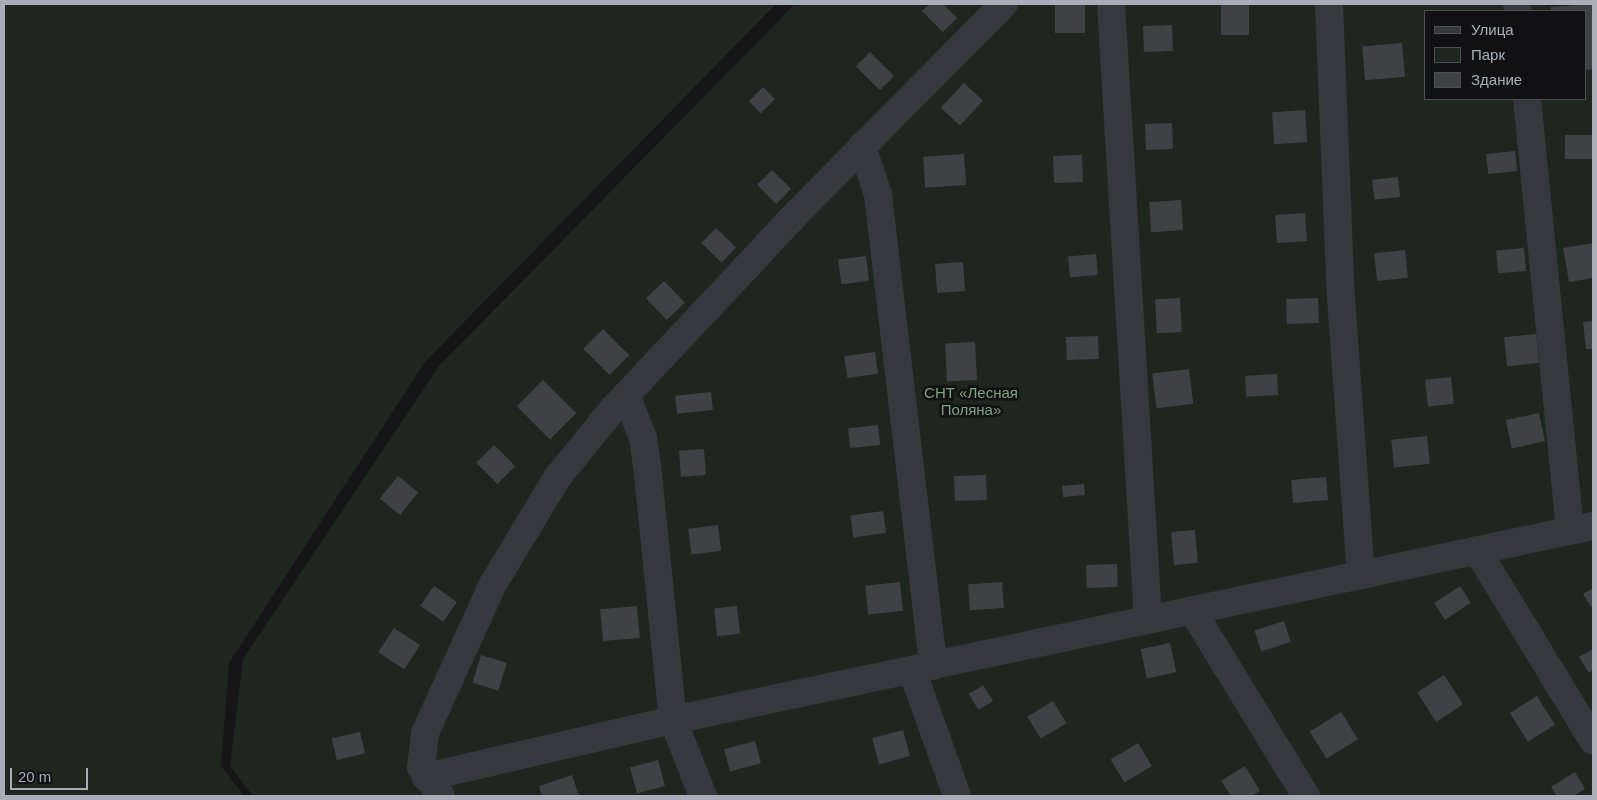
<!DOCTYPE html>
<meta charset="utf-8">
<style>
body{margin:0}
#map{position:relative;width:1597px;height:800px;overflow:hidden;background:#161618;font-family:Helvetica,sans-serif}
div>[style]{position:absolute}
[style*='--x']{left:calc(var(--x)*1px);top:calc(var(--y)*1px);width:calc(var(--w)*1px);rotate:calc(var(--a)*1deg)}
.green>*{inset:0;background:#1e261f}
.building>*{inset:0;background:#404145;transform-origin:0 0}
.minor>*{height:28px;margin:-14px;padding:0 14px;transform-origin:14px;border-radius:14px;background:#37383d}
span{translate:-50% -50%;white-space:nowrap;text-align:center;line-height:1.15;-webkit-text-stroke:5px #111113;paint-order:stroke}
.park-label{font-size:15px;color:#7fa381}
.frame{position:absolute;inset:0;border:5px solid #a8adb8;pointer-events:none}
.legend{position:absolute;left:1424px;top:10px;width:162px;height:90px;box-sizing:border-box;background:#111113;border:1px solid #4d4f55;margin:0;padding:6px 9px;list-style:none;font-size:15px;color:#a8adb8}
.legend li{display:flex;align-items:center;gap:10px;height:25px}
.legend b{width:25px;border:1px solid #4d4f55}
.scale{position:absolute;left:10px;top:768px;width:78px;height:22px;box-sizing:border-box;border:2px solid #a8adb8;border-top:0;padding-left:6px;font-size:15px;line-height:18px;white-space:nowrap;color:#a8adb8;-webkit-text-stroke:4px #111113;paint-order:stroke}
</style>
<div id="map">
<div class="green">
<i style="clip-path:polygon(4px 4px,776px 4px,425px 362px,229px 663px,221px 766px,244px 796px,4px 796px)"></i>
<i style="clip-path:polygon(evenodd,795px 4px,1593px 4px,1593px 796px,253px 796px,230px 766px,243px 659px,439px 366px,795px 4px,1426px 11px,1586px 11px,1586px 99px,1426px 99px,1426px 11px)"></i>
</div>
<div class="building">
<i style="clip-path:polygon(930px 4px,943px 4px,957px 18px,943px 32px,922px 11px)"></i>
<i style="left:1055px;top:4px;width:30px;height:29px"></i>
<i style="left:1221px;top:4px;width:28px;height:31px"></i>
<i style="clip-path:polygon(1593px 4px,1593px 69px,1586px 70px,1586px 11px,1551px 11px,1551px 7px)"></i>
<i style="left:1172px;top:25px;width:26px;height:29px;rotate:88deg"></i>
<i style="left:1402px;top:43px;width:34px;height:40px;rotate:85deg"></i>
<i style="left:870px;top:52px;width:34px;height:20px;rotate:45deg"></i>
<i style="left:964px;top:83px;width:26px;height:34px;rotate:43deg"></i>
<i style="left:763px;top:87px;width:17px;height:20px;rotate:45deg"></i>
<i style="left:1305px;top:110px;width:32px;height:33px;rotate:86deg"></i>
<i style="left:1172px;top:123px;width:26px;height:27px;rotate:88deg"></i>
<i style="left:1593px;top:135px;width:24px;height:28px;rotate:90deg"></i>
<i style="left:1515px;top:151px;width:20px;height:29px;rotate:84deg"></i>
<i style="left:964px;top:154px;width:31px;height:41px;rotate:86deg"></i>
<i style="left:1082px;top:155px;width:27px;height:29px;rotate:88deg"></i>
<i style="left:772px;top:170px;width:27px;height:21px;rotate:45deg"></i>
<i style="left:1398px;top:177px;width:20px;height:26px;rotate:84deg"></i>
<i style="left:1181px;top:200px;width:30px;height:32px;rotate:86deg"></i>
<i style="left:1305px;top:213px;width:28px;height:30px;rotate:86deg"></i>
<i style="left:716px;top:228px;width:28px;height:21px;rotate:44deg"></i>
<i style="clip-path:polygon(1593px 243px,1593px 278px,1569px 282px,1563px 248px)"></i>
<i style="left:1524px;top:248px;width:23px;height:28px;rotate:85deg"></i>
<i style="left:1405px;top:250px;width:28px;height:31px;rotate:84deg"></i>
<i style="left:1096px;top:254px;width:21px;height:28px;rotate:85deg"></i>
<i style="left:866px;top:256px;width:25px;height:28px;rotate:83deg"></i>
<i style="left:963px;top:262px;width:29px;height:28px;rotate:86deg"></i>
<i style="left:664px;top:281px;width:30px;height:25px;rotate:46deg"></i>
<i style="left:1180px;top:298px;width:34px;height:25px;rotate:87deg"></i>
<i style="left:1318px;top:298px;width:25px;height:32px;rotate:88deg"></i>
<i style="clip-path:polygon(1593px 321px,1593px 349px,1586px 349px,1583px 322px)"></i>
<i style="left:603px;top:329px;width:37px;height:28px;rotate:45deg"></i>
<i style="left:1536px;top:334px;width:29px;height:32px;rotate:84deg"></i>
<i style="left:1098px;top:336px;width:23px;height:32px;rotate:88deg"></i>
<i style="left:975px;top:342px;width:38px;height:30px;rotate:87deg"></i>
<i style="left:875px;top:352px;width:22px;height:31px;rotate:82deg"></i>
<i style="left:1189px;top:369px;width:35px;height:37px;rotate:83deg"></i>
<i style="left:1277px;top:374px;width:21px;height:32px;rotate:87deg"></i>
<i style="left:1451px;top:377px;width:27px;height:26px;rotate:84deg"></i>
<i style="left:543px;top:380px;width:47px;height:37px;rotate:45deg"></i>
<i style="left:711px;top:392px;width:18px;height:36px;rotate:84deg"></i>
<i style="left:1539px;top:413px;width:29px;height:34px;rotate:78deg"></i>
<i style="left:878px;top:425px;width:20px;height:30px;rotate:84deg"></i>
<i style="left:1427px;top:436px;width:28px;height:36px;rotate:84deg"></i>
<i style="left:494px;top:445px;width:30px;height:25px;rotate:45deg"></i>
<i style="left:704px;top:449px;width:26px;height:25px;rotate:86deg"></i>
<i style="left:986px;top:475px;width:25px;height:32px;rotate:88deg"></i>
<i style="left:398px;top:476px;width:26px;height:29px;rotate:39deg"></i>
<i style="left:1326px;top:477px;width:23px;height:35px;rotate:85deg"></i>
<i style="left:1084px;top:484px;width:11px;height:22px;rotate:85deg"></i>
<i style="left:883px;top:511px;width:22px;height:33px;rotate:82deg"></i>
<i style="left:718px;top:525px;width:26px;height:30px;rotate:83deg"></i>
<i style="left:1195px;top:530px;width:33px;height:24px;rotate:85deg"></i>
<i style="left:1117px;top:564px;width:23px;height:31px;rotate:88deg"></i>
<i style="left:900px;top:582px;width:29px;height:35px;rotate:84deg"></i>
<i style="left:1002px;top:582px;width:26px;height:34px;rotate:86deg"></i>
<i style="left:434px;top:586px;width:28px;height:24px;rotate:35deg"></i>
<i style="left:1460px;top:586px;width:20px;height:31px;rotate:57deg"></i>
<i style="clip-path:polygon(1593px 588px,1593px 606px,1591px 607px,1583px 594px)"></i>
<i style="left:637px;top:606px;width:32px;height:37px;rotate:85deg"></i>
<i style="left:737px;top:606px;width:28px;height:23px;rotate:84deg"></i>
<i style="left:1284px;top:621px;width:22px;height:31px;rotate:72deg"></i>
<i style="left:394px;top:628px;width:31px;height:29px;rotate:33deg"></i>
<i style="left:1170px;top:643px;width:30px;height:30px;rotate:78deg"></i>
<i style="clip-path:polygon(1593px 649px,1593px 670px,1589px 673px,1579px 657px)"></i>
<i style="left:481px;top:655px;width:27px;height:29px;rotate:17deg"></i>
<i style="left:1444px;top:675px;width:35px;height:32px;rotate:57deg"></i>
<i style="left:983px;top:685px;width:19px;height:17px;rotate:58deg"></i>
<i style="left:1537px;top:696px;width:34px;height:32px;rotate:58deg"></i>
<i style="left:1053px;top:701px;width:26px;height:30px;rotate:59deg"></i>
<i style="left:1341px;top:712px;width:32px;height:37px;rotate:58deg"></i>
<i style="left:903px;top:730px;width:27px;height:32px;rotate:75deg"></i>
<i style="left:360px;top:732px;width:22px;height:29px;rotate:77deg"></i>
<i style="left:755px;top:741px;width:23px;height:32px;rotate:75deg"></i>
<i style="left:1138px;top:743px;width:27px;height:32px;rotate:59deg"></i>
<i style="left:658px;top:760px;width:27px;height:29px;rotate:75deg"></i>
<i style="clip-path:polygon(1245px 766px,1260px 791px,1251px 796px,1231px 796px,1221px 781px)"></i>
<i style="clip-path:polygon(1575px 772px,1585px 789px,1573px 796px,1557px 796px,1551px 787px)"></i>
<i style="clip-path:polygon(572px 775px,579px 796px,542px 796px,539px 786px)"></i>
</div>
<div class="minor">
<i style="--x:1111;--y:4;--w:617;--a:86.56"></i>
<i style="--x:1329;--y:4;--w:294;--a:87.7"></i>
<i style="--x:1341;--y:298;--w:278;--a:85.9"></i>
<i style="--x:1517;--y:4;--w:7;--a:82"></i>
<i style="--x:1527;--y:99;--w:434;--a:84.3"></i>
<i style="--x:862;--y:146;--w:52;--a:71.9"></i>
<i style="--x:878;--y:195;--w:474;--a:83.3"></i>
<i style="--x:626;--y:395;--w:46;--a:68.4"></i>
<i style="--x:643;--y:438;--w:27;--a:82"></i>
<i style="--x:647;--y:465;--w:256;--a:84.2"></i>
<i style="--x:673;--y:720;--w:82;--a:68.5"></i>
<i style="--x:1477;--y:550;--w:223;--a:58.7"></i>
<i style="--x:1192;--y:610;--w:218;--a:58.5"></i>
<i style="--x:912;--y:670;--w:134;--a:70.3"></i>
<i style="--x:426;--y:777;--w:253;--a:-13"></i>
<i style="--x:673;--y:720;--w:940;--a:-11.91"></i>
<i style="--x:441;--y:796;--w:35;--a:-125"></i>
<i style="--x:421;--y:767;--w:34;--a:-83"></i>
<i style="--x:425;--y:733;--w:164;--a:-65.5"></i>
<i style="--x:493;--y:584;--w:124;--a:-58.9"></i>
<i style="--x:557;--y:478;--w:89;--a:-50.9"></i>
<i style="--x:613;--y:409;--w:270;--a:-46.8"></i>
<i style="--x:798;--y:212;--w:293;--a:-45.3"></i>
</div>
<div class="park-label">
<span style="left:971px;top:401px">СНТ «Лесная<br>Поляна»</span>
</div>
<div class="frame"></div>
<ul class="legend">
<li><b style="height:6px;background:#37383d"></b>Улица</li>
<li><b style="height:14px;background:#1e261f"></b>Парк</li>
<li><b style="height:14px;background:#404145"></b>Здание</li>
</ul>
<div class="scale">20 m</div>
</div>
